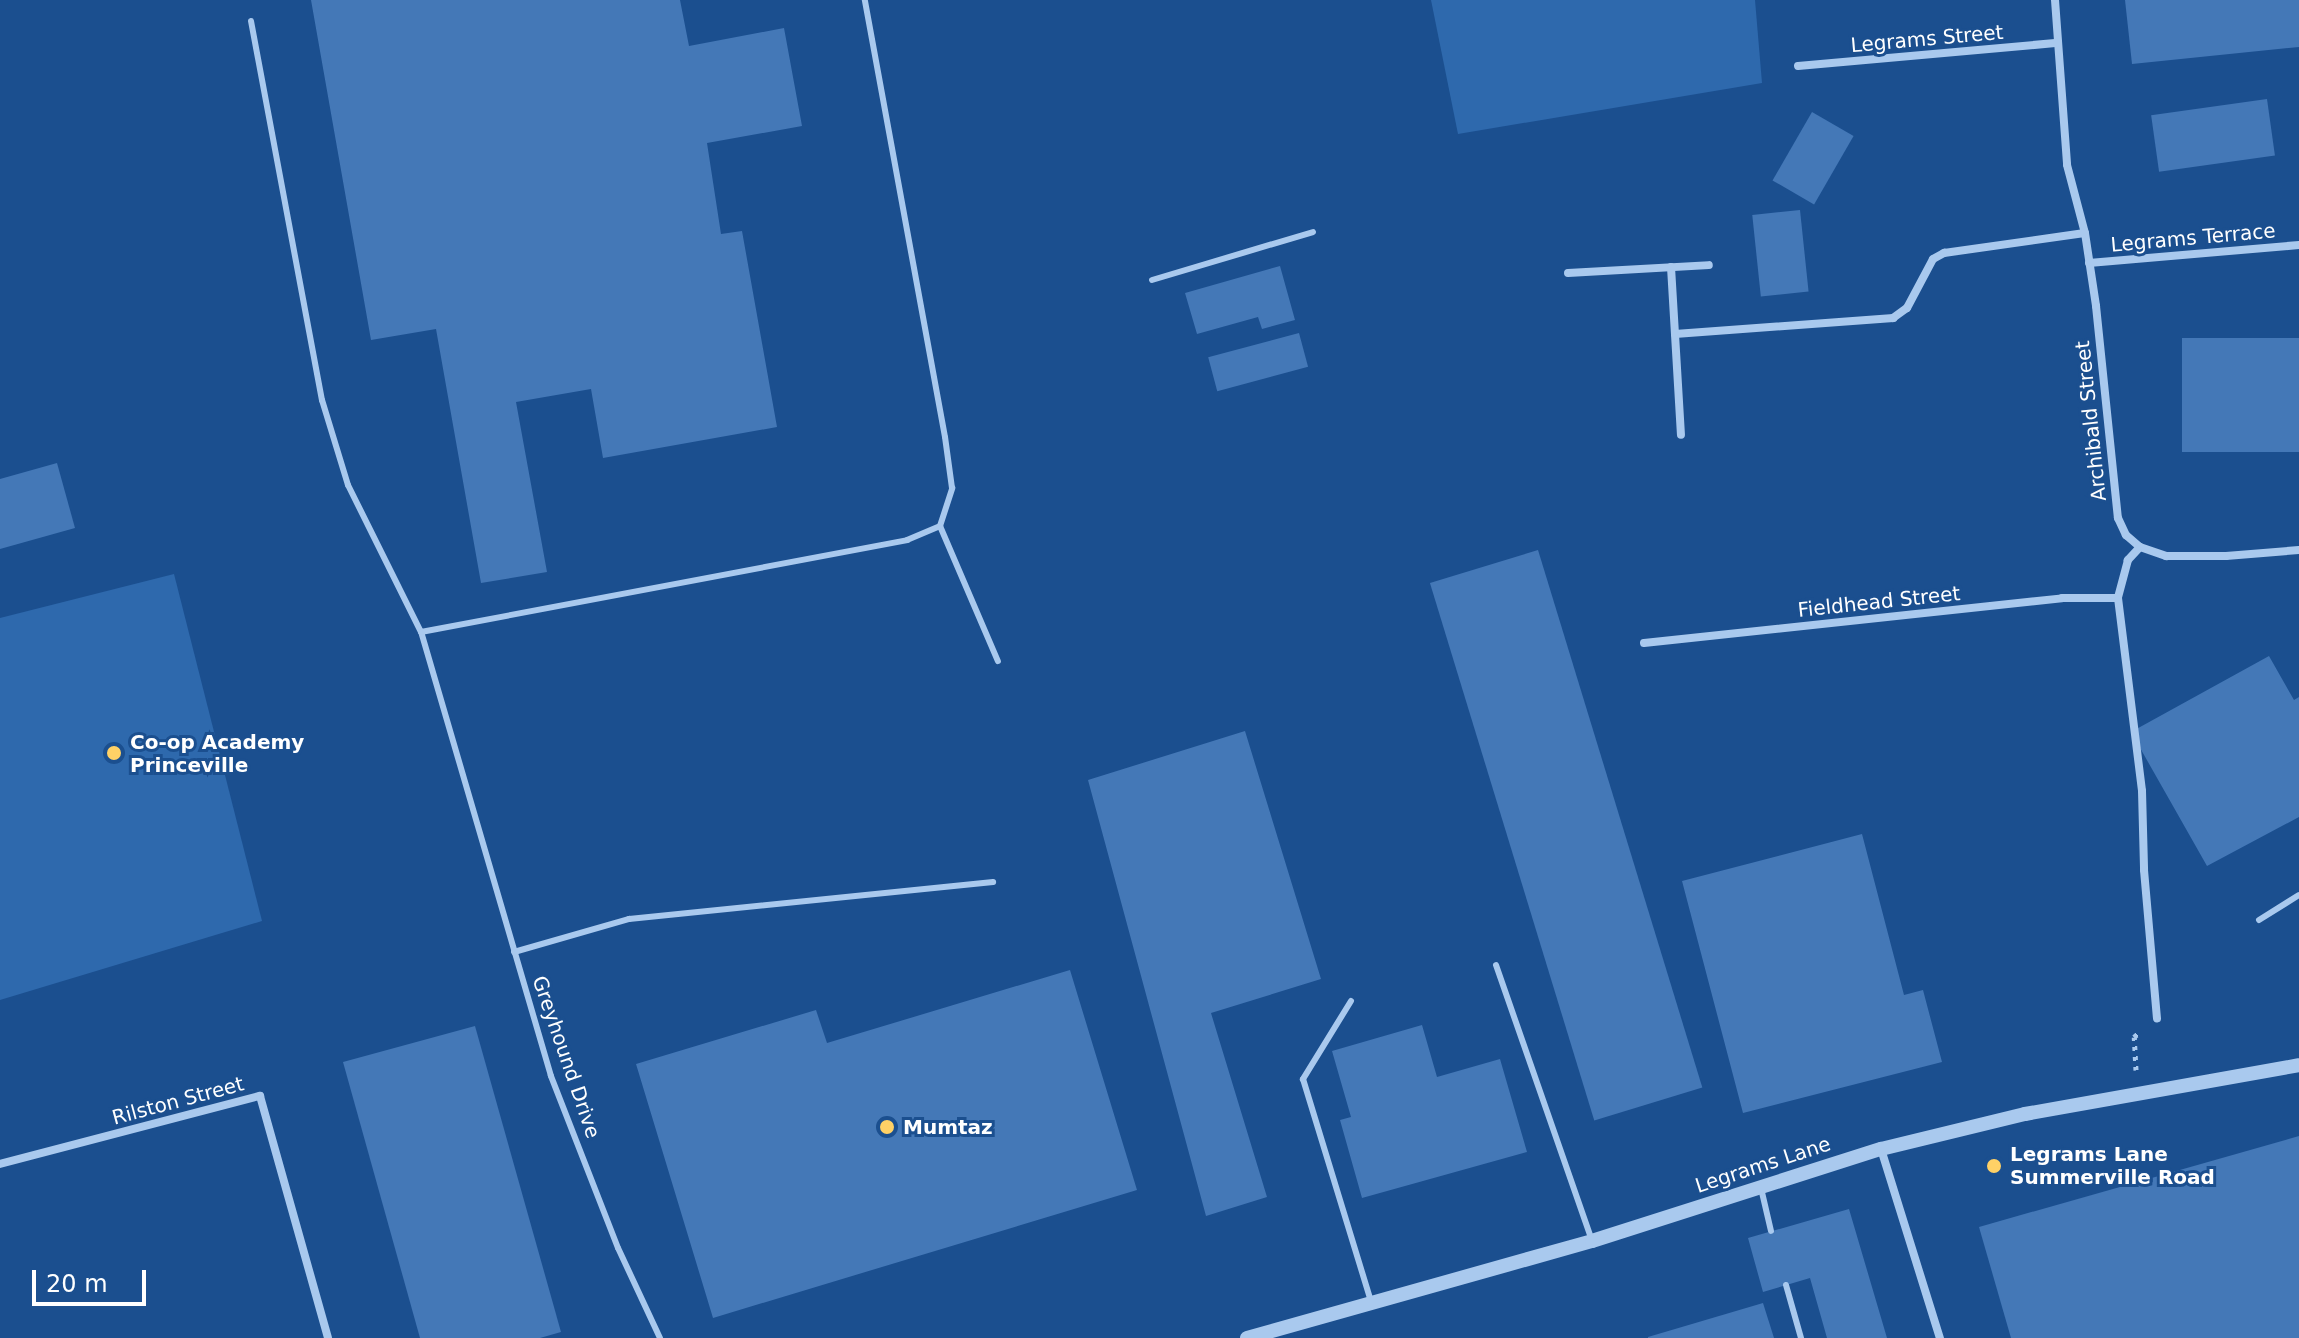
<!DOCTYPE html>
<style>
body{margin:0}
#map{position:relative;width:2299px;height:1338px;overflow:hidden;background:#1b4f8f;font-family:"DejaVu Sans",sans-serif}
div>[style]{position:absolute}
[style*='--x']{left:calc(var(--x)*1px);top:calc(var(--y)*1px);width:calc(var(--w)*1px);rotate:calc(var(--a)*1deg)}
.green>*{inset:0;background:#2e69ad}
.building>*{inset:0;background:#4478b7;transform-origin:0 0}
.path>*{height:5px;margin-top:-2.5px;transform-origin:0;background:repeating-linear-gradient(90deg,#a9c9ee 0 4px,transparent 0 10px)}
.service>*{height:6px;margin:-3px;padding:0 3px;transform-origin:3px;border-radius:3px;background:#a9c9ee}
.minor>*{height:8px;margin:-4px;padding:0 4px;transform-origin:4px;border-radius:4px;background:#a9c9ee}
.tertiary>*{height:14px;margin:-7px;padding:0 7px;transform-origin:7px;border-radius:7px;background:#a9c9ee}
.dots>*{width:22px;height:22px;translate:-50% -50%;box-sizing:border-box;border:4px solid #1b4f8f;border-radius:50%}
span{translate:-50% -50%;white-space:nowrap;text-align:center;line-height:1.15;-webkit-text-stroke:6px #1b4f8f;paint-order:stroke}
.street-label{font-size:20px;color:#fff}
.poi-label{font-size:20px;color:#fff;font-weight:700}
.left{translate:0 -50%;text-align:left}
.scale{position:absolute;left:32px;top:1270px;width:114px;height:36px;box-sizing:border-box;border:4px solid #fff;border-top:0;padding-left:10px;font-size:24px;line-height:28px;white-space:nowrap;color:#fff;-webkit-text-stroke:6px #1b4f8f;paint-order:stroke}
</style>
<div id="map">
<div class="green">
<i style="clip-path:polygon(1431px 0,1755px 0,1762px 83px,1458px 134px)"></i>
<i style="clip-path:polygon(174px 574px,262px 921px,0 1000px,0 618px)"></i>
</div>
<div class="building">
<i style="clip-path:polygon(311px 0,680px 0,689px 46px,784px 28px,802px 126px,707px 143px,721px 234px,742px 231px,777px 427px,603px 458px,591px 389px,516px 402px,547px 572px,481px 583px,436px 329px,371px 340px)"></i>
<i style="clip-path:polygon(2125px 0,2299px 0,2299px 47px,2132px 64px)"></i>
<i style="left:2267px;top:99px;width:57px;height:117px;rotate:82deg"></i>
<i style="left:1812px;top:112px;width:48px;height:79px;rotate:30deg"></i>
<i style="left:1800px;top:210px;width:82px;height:48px;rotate:84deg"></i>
<i style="clip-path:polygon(1280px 266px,1295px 320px,1262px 329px,1258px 317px,1197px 334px,1185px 293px)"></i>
<i style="left:1299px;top:333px;width:35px;height:94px;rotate:75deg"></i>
<i style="left:2299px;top:338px;width:114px;height:117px;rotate:90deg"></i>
<i style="clip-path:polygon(57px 463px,75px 528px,0 549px,0 479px)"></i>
<i style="left:1538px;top:550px;width:562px;height:113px;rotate:73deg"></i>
<i style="clip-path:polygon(2269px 656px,2294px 700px,2299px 697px,2299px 817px,2207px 866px,2131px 732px)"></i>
<i style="clip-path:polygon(1245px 731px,1321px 979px,1211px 1013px,1267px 1197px,1206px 1216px,1088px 780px)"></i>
<i style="clip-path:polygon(1862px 834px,1904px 995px,1923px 990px,1942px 1062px,1743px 1113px,1682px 881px)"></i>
<i style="clip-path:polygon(1070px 970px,1137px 1190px,713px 1318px,636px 1064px,816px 1010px,827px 1043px)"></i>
<i style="clip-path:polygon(1422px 1025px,1437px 1077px,1500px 1059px,1527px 1152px,1362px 1198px,1340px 1120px,1351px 1117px,1332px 1051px)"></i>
<i style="clip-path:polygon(475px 1026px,561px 1332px,540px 1338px,420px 1338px,343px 1062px)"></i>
<i style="clip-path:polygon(2299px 1136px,2299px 1338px,2011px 1338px,1979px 1227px)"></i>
<i style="clip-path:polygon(1849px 1209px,1887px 1338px,1827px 1338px,1810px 1278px,1763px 1292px,1748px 1238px)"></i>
<i style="clip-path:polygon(1763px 1303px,1774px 1338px,1648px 1338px,1648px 1337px)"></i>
</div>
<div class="path">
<i style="--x:2136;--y:1070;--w:33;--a:-93"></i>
<i style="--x:2134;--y:1037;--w:9;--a:-41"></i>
</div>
<div class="service">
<i style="--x:251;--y:21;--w:386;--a:79.4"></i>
<i style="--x:322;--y:400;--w:89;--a:73"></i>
<i style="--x:348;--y:485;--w:164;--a:63.6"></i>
<i style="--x:1152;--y:280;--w:168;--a:-16.6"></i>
<i style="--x:940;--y:526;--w:147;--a:66.8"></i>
<i style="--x:2259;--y:920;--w:47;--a:-32"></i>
<i style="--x:514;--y:952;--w:120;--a:-16"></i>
<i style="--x:629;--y:919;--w:366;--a:-5.8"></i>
<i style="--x:1496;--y:965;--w:292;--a:70.8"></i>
<i style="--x:1351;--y:1001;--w:92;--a:121.6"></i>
<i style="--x:1303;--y:1079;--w:232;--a:73"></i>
<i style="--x:1761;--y:1188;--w:44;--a:76.9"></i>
<i style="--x:1786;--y:1285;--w:55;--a:74.2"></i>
<i style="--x:660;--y:1338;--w:99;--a:-115"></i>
<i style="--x:618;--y:1248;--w:185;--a:-111.3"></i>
<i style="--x:551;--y:1076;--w:463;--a:-106.3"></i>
<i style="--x:421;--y:632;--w:495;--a:-10.7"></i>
<i style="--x:907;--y:540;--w:36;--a:-23"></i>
<i style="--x:940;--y:526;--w:40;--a:-72"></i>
<i style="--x:952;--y:488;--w:51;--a:-97.8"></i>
<i style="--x:945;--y:437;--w:444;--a:-100.4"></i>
</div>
<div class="minor">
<i style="--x:2055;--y:0;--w:165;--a:85.8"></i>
<i style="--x:2067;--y:165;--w:70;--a:75.2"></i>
<i style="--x:2085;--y:233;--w:74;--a:81.4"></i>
<i style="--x:2096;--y:306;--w:213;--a:84.1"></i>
<i style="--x:2118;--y:518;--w:19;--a:65"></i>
<i style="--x:2126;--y:535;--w:18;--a:41"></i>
<i style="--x:2140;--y:547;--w:28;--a:19"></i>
<i style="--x:2166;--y:556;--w:60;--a:0"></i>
<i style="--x:2226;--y:556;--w:73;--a:-4.7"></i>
<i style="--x:1798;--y:66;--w:261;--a:-5.1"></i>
<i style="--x:2089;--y:263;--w:211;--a:-4.9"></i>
<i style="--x:1671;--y:267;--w:168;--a:86.6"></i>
<i style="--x:1568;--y:273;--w:141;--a:-3.2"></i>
<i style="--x:1675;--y:334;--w:219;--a:-4.2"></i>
<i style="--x:1893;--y:318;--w:17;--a:-36"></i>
<i style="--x:1907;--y:308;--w:55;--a:-62"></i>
<i style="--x:1933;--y:259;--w:13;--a:-29"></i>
<i style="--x:1944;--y:253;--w:142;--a:-8.1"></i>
<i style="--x:2140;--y:547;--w:18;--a:133"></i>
<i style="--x:2128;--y:560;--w:39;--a:105"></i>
<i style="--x:2118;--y:598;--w:194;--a:82.9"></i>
<i style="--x:2142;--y:791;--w:79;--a:88.5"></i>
<i style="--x:2144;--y:870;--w:149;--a:85"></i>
<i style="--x:1644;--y:643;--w:420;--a:-6.1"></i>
<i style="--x:2062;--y:598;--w:56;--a:0"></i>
<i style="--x:1881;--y:1149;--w:198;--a:72.7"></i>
<i style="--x:0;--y:1164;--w:269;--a:-14.7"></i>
<i style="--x:260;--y:1096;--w:251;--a:74.3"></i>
</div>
<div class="tertiary">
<i style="--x:1247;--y:1338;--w:358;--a:-15.7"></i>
<i style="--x:1592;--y:1241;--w:303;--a:-17.7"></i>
<i style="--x:1881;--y:1149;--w:148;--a:-13.7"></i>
<i style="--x:2025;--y:1114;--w:278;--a:-10.1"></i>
</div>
<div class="dots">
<i style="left:114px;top:753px;background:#ffd166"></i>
<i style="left:887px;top:1127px;background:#ffd166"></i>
<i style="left:1994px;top:1166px;background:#ffd166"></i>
</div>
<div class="street-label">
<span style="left:1927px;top:39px;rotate:-5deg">Legrams Street</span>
<span style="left:2193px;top:238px;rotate:-5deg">Legrams Terrace</span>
<span style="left:2091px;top:421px;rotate:-96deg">Archibald Street</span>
<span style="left:1879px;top:602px;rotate:-6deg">Fieldhead Street</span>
<span style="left:566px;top:1057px;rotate:71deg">Greyhound Drive</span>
<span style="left:178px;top:1101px;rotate:-15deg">Rilston Street</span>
<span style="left:1763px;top:1165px;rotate:-18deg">Legrams Lane</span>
</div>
<div class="poi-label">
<span class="left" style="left:130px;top:754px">Co-op Academy<br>Princeville</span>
<span class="left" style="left:903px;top:1127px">Mumtaz</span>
<span class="left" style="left:2010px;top:1166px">Legrams Lane<br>Summerville Road</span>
</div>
<div class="scale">20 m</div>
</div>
